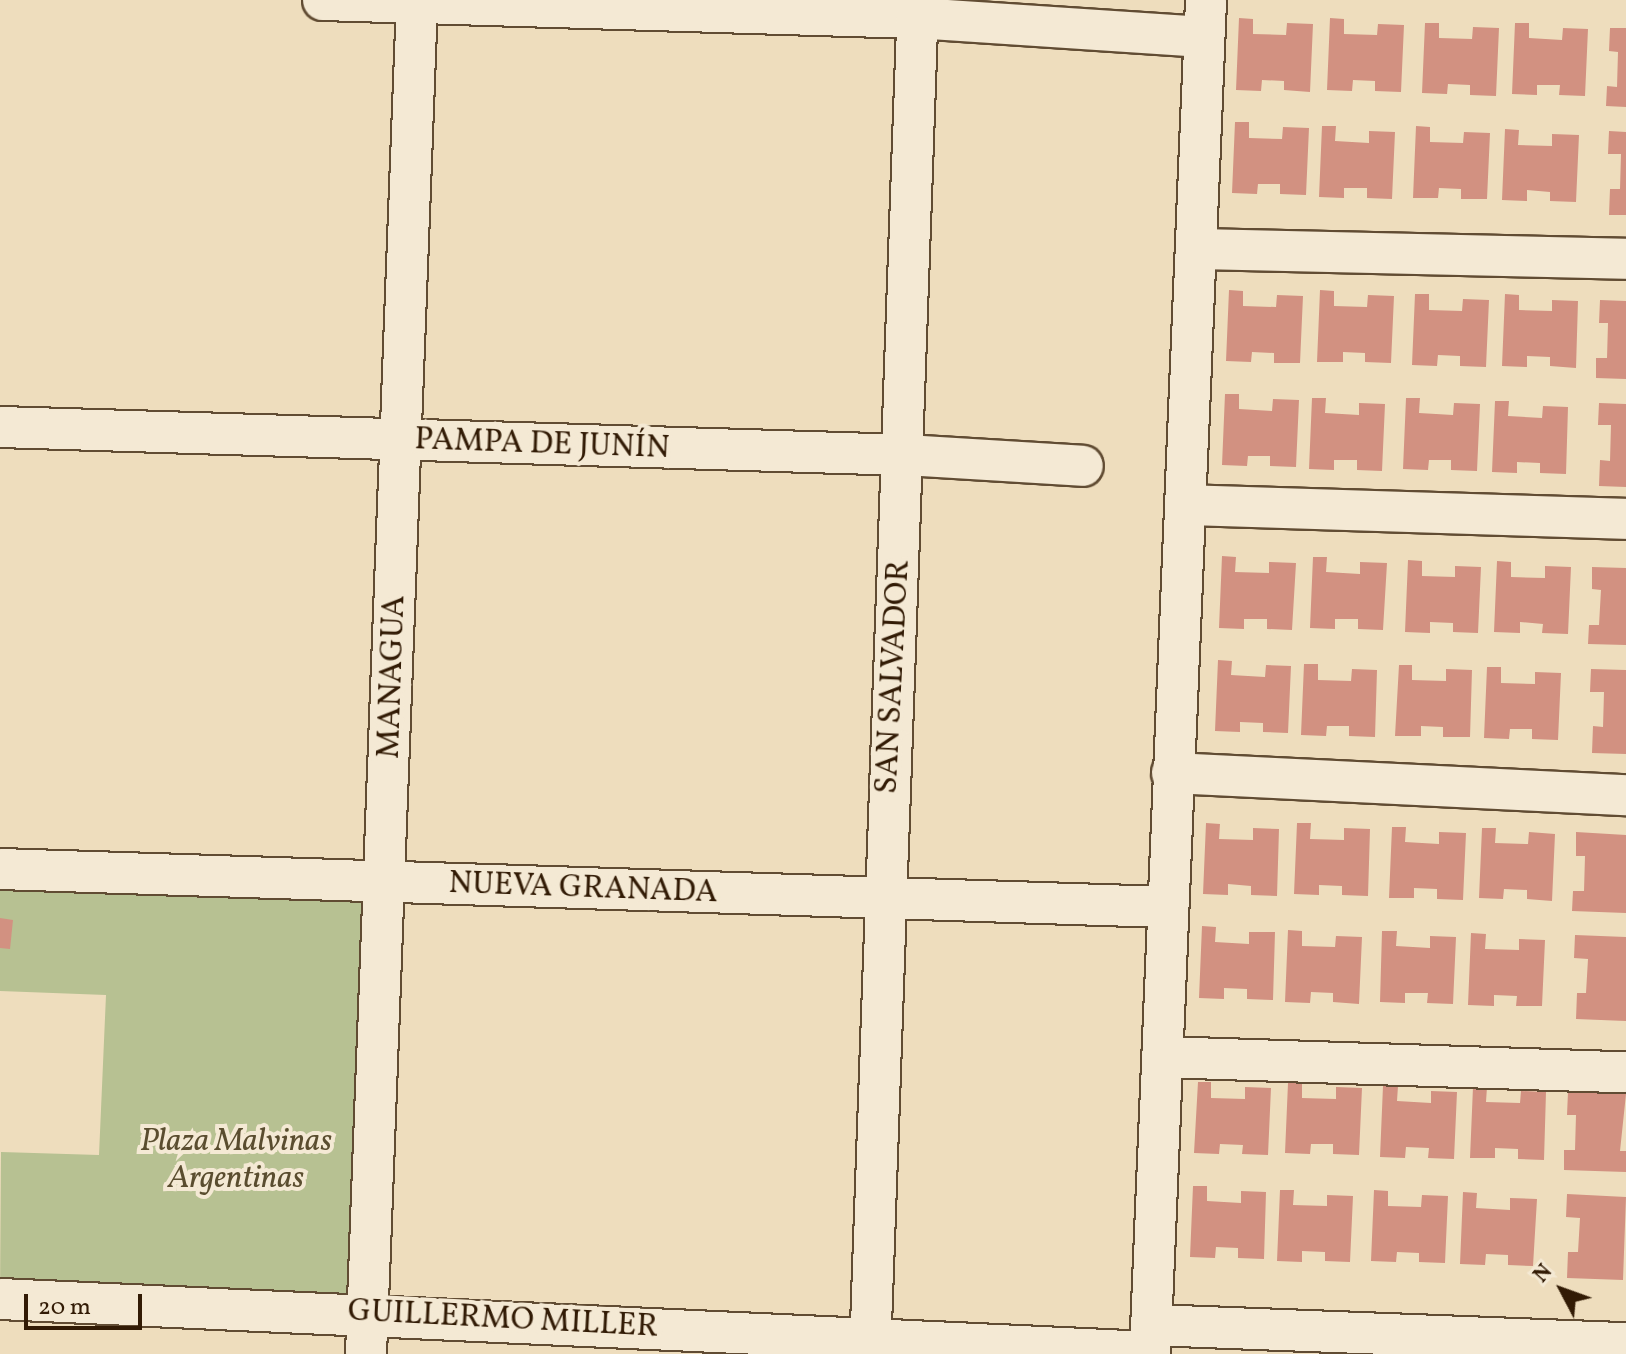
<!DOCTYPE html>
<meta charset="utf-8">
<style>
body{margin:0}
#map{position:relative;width:1626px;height:1354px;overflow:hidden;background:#eeddbd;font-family:Vollkorn,serif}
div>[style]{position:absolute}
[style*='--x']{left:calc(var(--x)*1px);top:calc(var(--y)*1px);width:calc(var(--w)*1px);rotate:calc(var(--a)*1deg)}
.green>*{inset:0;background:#b7c192}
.building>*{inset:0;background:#d29181}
.roads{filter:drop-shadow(2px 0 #614c33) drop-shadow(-2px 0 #614c33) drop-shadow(0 2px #614c33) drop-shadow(0 -2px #614c33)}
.minor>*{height:40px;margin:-20px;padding:0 20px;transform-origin:20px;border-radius:20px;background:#f4e9d4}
span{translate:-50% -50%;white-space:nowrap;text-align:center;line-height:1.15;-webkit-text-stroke:8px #f4e9d4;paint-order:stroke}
.street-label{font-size:32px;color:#321b05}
.park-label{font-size:32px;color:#5a4d2f;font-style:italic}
.north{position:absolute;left:1522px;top:1250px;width:80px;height:80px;-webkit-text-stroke:6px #f4e9d4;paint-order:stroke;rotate:311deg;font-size:22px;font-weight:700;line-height:32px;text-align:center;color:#321b05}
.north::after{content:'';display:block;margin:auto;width:28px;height:36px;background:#321b05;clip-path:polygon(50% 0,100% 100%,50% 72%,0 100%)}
.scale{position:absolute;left:24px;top:1294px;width:118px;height:36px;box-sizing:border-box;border:4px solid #321b05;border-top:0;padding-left:10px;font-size:24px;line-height:28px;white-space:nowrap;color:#321b05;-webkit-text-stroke:6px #f4e9d4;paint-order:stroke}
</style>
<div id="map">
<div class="green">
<i style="clip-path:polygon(0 869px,386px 884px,368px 1312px,0 1299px,1px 1152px,99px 1155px,106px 995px,0 991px)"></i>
</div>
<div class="building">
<i style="clip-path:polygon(1239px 18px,1253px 19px,1253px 34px,1286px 35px,1287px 23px,1313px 24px,1310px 92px,1284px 90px,1284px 81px,1262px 80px,1261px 91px,1236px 90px)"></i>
<i style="clip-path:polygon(1330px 18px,1344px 19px,1344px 34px,1377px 35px,1378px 24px,1404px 25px,1401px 92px,1375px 91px,1375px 81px,1353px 80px,1352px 91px,1327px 90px)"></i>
<i style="clip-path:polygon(1425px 23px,1439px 23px,1439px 38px,1472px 39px,1473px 27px,1499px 28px,1496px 96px,1470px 95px,1470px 85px,1448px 84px,1447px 94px,1422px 93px)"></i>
<i style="clip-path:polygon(1515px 23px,1529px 23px,1529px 38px,1562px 40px,1563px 28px,1588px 29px,1585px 96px,1559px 95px,1560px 85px,1537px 85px,1537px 95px,1512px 94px)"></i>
<i style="clip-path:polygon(1610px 28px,1626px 28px,1626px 107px,1606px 106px,1607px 86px,1617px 87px,1618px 52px,1609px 51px)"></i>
<i style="clip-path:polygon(1235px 122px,1249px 122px,1249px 138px,1282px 139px,1283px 127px,1309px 128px,1306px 195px,1280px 194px,1280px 184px,1258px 184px,1257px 194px,1232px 193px)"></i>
<i style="clip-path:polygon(1322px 126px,1336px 126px,1335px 141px,1369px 143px,1369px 131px,1395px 132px,1392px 199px,1367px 198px,1367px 188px,1344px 188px,1344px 198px,1319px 197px)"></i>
<i style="clip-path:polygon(1416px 126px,1430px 127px,1430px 142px,1463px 143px,1464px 132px,1490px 133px,1487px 199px,1461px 199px,1461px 189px,1439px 188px,1438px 198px,1413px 198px)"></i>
<i style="clip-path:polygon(1505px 129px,1519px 130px,1518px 145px,1552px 146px,1552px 134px,1579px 135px,1576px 202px,1550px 201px,1550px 192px,1527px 190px,1527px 201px,1502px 200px)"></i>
<i style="clip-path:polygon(1609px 131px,1626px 132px,1626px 215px,1609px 215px,1610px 189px,1620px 189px,1621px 154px,1608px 154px)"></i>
<i style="clip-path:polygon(1229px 290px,1243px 291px,1243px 306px,1276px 307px,1277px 295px,1303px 296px,1300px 363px,1274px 363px,1274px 353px,1252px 352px,1251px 362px,1226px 361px)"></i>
<i style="clip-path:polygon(1320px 290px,1334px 291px,1334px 306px,1367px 307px,1368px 295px,1394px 296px,1391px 363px,1365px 362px,1365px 353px,1343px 352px,1343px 362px,1317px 362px)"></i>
<i style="clip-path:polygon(1415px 294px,1429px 294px,1429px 310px,1462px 311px,1463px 299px,1489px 300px,1486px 367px,1460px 366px,1460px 356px,1438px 355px,1437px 366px,1412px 365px)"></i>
<i style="clip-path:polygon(1505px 294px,1519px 295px,1519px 310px,1552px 311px,1552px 300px,1578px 301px,1576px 368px,1550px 366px,1550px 357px,1527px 356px,1527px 367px,1502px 366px)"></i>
<i style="clip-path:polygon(1600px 300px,1626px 301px,1626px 379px,1596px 378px,1596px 358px,1607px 358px,1608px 323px,1599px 323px)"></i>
<i style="clip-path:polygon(1225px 394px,1239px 394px,1239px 409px,1272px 411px,1273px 399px,1299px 400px,1296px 467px,1270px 466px,1270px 456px,1248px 456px,1247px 466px,1222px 465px)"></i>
<i style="clip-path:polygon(1312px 398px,1326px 398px,1325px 413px,1359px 415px,1359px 403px,1385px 404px,1382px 471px,1357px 470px,1357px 460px,1334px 460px,1334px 470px,1309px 469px)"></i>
<i style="clip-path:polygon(1406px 398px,1420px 398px,1419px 413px,1453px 415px,1454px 403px,1480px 404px,1477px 471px,1451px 470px,1451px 460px,1429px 460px,1428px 470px,1403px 469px)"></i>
<i style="clip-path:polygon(1495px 401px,1509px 401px,1508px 416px,1542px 418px,1543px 406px,1568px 407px,1566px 474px,1540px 473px,1540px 463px,1517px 462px,1517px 473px,1492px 472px)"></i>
<i style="clip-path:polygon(1599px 403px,1626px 404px,1626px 487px,1599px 486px,1600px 460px,1610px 461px,1611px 425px,1598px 425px)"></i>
<i style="clip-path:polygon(1222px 556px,1236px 557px,1235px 572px,1269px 573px,1269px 562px,1296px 563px,1292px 630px,1267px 629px,1267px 619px,1244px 619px,1244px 629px,1219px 628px)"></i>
<i style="clip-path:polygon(1313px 557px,1327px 557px,1326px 572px,1360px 574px,1360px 562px,1387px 563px,1383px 630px,1358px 629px,1358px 619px,1335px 619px,1335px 629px,1310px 628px)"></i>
<i style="clip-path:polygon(1408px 560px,1422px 561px,1422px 576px,1455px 577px,1455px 566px,1481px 567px,1478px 633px,1453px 632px,1453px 623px,1430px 622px,1430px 633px,1405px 632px)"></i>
<i style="clip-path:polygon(1497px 561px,1511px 562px,1511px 577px,1545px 578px,1545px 566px,1571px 567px,1568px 634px,1542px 633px,1543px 624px,1520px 622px,1520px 633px,1494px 632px)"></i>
<i style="clip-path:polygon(1592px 567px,1626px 568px,1626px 645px,1588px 644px,1589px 625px,1599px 625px,1601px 590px,1592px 589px)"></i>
<i style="clip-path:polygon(1218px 660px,1232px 661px,1231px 675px,1265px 677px,1266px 665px,1291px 666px,1288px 733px,1263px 732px,1263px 723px,1240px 722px,1240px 732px,1215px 731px)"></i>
<i style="clip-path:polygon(1304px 664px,1318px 664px,1318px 680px,1351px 681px,1352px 669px,1377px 670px,1375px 737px,1349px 736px,1349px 726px,1327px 726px,1326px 736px,1301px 735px)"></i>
<i style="clip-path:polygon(1399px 665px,1412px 665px,1412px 680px,1446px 681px,1446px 669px,1472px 670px,1470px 737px,1443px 737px,1443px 727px,1421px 726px,1421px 736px,1395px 736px)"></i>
<i style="clip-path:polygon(1487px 667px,1501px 667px,1501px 683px,1535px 684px,1535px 672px,1561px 673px,1558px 740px,1532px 739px,1532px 729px,1510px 729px,1509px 739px,1484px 738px)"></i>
<i style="clip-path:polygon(1591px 669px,1626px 670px,1626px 754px,1592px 753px,1593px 726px,1603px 727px,1604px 692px,1590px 692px)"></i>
<i style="clip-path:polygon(1206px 823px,1220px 824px,1219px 839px,1253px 840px,1253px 828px,1279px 829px,1277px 896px,1251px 895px,1251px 886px,1228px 884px,1228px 895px,1203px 894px)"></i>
<i style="clip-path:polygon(1297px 823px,1311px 823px,1310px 839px,1344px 840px,1344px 828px,1370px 829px,1368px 896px,1342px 895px,1342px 886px,1319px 885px,1319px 895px,1294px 894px)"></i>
<i style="clip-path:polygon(1392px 827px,1406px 827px,1405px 842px,1439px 844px,1439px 832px,1466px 833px,1463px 900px,1437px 899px,1437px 889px,1414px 888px,1414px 898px,1389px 898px)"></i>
<i style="clip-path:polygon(1482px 828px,1496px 828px,1495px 843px,1528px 844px,1529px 832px,1555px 834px,1552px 901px,1527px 899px,1527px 890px,1504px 889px,1503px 899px,1479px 898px)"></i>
<i style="clip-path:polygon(1576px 832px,1626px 835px,1626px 913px,1572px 911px,1573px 891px,1584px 891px,1585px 856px,1576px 856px)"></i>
<i style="clip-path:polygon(0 918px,13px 920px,10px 949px,0 948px)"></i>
<i style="clip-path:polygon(1202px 926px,1216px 927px,1215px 942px,1249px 944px,1249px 932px,1275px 932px,1273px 1000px,1247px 999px,1247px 989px,1224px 988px,1224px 999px,1199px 998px)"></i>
<i style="clip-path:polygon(1288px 930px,1302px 931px,1302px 946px,1335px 947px,1336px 936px,1362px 937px,1359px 1004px,1333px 1002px,1333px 993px,1311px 992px,1310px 1003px,1285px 1002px)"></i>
<i style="clip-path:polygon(1382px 931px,1397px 931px,1396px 946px,1430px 948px,1430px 936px,1456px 937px,1453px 1004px,1427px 1003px,1428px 993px,1405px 993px,1405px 1003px,1380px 1002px)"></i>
<i style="clip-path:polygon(1471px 933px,1486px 934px,1485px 949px,1519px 950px,1519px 939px,1545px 940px,1542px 1006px,1516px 1006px,1517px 996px,1494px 995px,1494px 1006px,1468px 1005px)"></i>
<i style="clip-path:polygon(1575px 935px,1626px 937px,1626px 1021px,1576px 1019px,1577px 993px,1586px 993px,1588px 959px,1574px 958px)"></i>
<i style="clip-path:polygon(1198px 1082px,1211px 1082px,1211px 1098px,1245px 1099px,1245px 1087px,1271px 1088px,1268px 1155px,1242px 1154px,1243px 1145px,1220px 1144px,1219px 1154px,1194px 1153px)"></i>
<i style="clip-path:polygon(1302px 1082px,1302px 1098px,1336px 1099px,1336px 1087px,1362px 1088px,1359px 1155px,1333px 1154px,1333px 1144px,1311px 1144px,1310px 1154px,1285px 1153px,1288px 1083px)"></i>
<i style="clip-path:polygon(1383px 1086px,1398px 1086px,1397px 1101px,1431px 1103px,1431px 1091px,1457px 1092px,1454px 1159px,1428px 1158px,1429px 1148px,1406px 1147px,1405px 1158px,1380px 1157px)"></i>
<i style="clip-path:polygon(1473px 1087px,1487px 1087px,1486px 1102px,1520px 1103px,1521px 1091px,1546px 1092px,1544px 1160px,1518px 1159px,1518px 1149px,1495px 1148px,1495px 1158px,1470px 1158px)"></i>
<i style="clip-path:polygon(1568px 1092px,1626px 1094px,1620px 1151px,1626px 1151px,1626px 1172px,1564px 1170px,1564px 1150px,1575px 1150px,1576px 1115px,1567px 1115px)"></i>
<i style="clip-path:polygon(1193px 1186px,1207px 1186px,1207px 1201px,1241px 1203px,1241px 1191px,1266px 1192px,1264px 1259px,1238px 1258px,1238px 1248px,1216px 1247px,1215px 1258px,1190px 1257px)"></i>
<i style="clip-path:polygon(1280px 1190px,1294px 1190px,1293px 1205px,1327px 1206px,1327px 1195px,1353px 1196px,1350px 1262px,1325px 1261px,1325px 1252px,1302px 1251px,1302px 1262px,1277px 1261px)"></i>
<i style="clip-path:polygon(1374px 1190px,1388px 1191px,1388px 1206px,1421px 1207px,1422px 1195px,1448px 1196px,1445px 1263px,1419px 1262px,1419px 1253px,1397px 1252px,1396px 1262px,1371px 1261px)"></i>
<i style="clip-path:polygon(1463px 1192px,1477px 1193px,1476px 1208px,1510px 1210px,1510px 1198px,1537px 1199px,1533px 1266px,1508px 1265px,1508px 1255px,1486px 1254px,1485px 1265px,1460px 1264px)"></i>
<i style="clip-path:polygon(1567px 1194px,1626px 1197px,1623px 1280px,1567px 1278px,1568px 1252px,1578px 1252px,1580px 1218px,1566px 1217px)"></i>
</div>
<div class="roads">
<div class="minor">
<i style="--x:323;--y:0;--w:594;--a:1.74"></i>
<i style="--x:917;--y:18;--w:286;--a:3.8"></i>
<i style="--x:1197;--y:249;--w:429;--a:1.3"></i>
<i style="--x:0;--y:427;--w:905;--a:1.77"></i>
<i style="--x:905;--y:455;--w:178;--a:3.5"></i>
<i style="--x:1186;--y:505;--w:440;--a:1.8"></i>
<i style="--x:1172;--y:773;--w:455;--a:2.8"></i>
<i style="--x:0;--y:869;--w:1168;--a:1.87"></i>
<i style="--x:1162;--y:1057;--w:464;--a:1.9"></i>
<i style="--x:0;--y:1299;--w:1151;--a:2.64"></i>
<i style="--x:1152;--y:1325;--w:474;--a:2.2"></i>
<i style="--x:366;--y:1354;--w:1355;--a:-87.84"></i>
<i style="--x:870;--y:1354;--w:1355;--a:-87.97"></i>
<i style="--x:1150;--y:1354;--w:1355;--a:-87.63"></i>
</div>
</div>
<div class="street-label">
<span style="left:542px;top:445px;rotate:2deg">PAMPA DE JUNÍN</span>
<span style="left:393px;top:677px;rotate:-88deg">MANAGUA</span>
<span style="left:894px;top:677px;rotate:-87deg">SAN SALVADOR</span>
<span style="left:583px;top:889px;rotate:2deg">NUEVA GRANADA</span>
<span style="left:503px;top:1320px;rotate:3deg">GUILLERMO MILLER</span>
</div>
<div class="park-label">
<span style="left:236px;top:1161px">Plaza Malvinas<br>Argentinas</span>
</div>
<div class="north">N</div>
<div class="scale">20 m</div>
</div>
